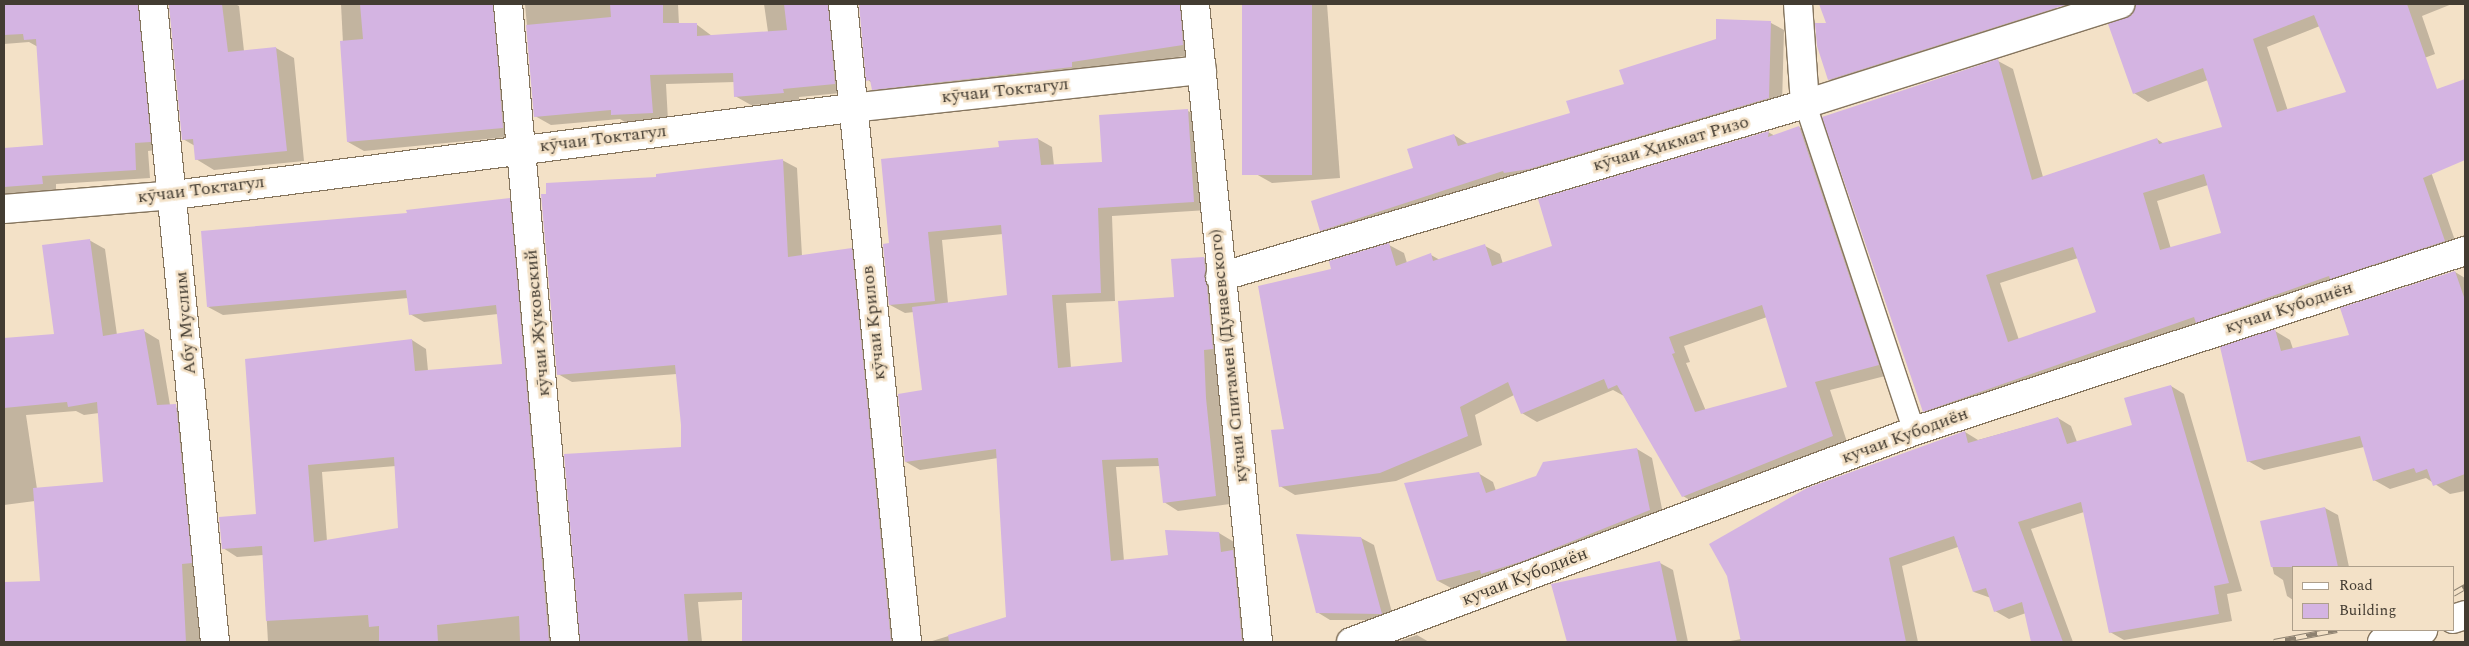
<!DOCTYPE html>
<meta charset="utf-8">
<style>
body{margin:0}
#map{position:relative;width:2469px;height:646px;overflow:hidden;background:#f3e1c7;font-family:Spectral,serif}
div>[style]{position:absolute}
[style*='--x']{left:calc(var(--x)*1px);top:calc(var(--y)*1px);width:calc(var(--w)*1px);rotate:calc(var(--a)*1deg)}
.shadow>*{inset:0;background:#0003}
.building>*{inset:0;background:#d4b4e2;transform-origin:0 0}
.roads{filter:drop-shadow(1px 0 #85755e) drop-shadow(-1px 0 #85755e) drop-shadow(0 1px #85755e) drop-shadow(0 -1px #85755e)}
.lane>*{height:21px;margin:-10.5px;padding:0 10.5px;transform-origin:10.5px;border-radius:10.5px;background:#fff}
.street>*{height:28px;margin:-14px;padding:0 14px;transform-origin:14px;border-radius:14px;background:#fff}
.rail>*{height:5.5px;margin-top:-2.75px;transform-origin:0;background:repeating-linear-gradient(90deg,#f3e1c7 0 11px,#8d8170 0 22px);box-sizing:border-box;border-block:1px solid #8d8170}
span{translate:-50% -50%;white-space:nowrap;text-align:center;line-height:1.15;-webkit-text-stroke:5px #f3e1c7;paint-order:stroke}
.street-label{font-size:18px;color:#433c32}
.frame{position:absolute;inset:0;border:5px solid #433c32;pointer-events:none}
.legend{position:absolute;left:2292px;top:566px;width:162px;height:65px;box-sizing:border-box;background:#f3e1c7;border:1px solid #ad9f8b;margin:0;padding:6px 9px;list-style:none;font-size:15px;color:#433c32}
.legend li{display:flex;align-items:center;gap:10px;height:25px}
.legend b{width:25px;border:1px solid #ad9f8b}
</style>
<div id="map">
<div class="shadow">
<i style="clip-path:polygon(4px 4px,149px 4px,164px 149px,148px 151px,150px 178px,56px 184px,56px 191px,4px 195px,4px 149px,44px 146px,38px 47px,29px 42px,4px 44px)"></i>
<i style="clip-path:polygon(169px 4px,235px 4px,239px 6px,244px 51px,276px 48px,294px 58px,304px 161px,214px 170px,196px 159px,195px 146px,183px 139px)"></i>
<i style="clip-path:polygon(341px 4px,513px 4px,519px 136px,364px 151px,348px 142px)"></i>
<i style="clip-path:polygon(525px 4px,678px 4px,679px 25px,696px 24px,712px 36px,768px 32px,764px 4px,848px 4px,851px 92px,799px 97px,799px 102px,751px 105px,735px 96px,735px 82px,666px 84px,668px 121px,628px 124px,620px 119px,551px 125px,535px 116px)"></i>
<i style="clip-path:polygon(860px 4px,1192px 4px,1199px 54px,889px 98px,873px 89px,872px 83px,868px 80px)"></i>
<i style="clip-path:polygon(1243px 4px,1327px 4px,1340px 178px,1272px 183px,1256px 174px)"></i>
<i style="clip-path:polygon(1820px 4px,2055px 4px,2061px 19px,1844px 88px,1829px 79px,1828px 25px)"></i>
<i style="clip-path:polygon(2060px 4px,2109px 4px,2076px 14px)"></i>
<i style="clip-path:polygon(evenodd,2136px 4px,2165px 4px,2169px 17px,2209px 4px,2452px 4px,2422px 16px,2435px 54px,2395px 69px,2458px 249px,1939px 419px,1924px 411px,1998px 61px,2013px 69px,2043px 177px,2157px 139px,2164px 144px,2224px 128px,2208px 80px,2148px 102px,2134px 93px,2136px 4px,2320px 26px,2348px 93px,2288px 111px,2267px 47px,2320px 26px,2136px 4px,2208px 185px,2223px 233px,2171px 249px,2157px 201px,2208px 185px,2136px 4px,2078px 258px,2097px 313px,2019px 340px,2000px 283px,2078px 258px)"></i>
<i style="clip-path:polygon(1718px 21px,1771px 23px,1784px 30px,1782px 105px,1334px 238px,1321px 230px,1415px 169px,1454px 135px,1468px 144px,1572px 114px,1717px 40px)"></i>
<i style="clip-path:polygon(2465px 81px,2465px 140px,2444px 88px)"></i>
<i style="clip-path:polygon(evenodd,1188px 111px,1202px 119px,1208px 210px,1112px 216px,1115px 301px,1066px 303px,1071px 368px,1124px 363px,1204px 258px,1218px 267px,1220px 407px,1230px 504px,1178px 511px,1164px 502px,1160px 466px,1116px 467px,1124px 561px,1169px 557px,1219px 533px,1234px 542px,1235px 552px,1247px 560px,1255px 642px,929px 642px,1007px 618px,998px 458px,920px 470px,906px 462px,924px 391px,914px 312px,905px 313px,890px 305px,891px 244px,1000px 149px,1038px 139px,1052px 147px,1054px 166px,1103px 163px,1188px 111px,1003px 234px,1008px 296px,948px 303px,942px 240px,1003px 234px)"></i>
<i style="clip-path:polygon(evenodd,1799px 127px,1814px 136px,1893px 374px,1830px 390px,1848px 445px,1698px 505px,1683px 496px,1624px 396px,1613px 390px,1537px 422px,1522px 413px,1514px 395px,1475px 415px,1482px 445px,1396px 481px,1295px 495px,1280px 486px,1286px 430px,1333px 270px,1389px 245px,1404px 253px,1407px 263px,1431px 255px,1440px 260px,1485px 246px,1500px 254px,1503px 264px,1553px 247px,1768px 132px,1775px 136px,1799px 127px,1767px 317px,1788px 388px,1706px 411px,1686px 363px,1690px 362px,1684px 346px,1767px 317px)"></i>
<i style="clip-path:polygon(782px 160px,797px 168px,802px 256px,852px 249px,866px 258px,906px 642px,785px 642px,766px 572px,765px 599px,698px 602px,702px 642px,582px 642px,683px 449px,682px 425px,677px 374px,572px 382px,558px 374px,658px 178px)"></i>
<i style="clip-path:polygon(evenodd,509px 199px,524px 207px,563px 642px,268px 642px,263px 555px,237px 557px,223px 548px,257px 516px,412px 340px,426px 349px,428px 371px,503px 365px,498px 314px,424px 322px,410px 314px,408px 298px,223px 315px,208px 307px,408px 214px,509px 199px,396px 466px,400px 529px,327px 541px,322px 472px,396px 466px)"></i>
<i style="clip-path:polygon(evenodd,89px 240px,105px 249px,117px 335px,144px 331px,159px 340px,170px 405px,191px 414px,201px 642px,4px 642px,4px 583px,42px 582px,35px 501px,4px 505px,4px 340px,55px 335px,89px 240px,76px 411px,84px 415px,99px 413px,105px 483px,37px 489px,26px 415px,76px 411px)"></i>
<i style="clip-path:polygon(2455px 272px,2465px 278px,2465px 491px,2450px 494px,2426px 478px,2390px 489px,2374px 480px,2364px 447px,2264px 470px,2248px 461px,2275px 331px,2290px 340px,2293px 349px,2350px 336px)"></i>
<i style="clip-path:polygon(2171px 386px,2184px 394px,2242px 591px,2227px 594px,2232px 621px,2124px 640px,2110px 632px,2084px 512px,2031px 529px,2073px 642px,2032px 642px,2026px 613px,2009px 619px,1995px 611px,1991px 598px,1974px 592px,1958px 547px,1902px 566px,1918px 642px,1724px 642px,1742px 639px,1965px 432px,1978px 440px,2058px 418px,2071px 426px,2077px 442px,2133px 426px)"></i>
<i style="clip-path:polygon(1637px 449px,1652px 458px,1664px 519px,1453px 589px,1438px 581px,1478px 473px,1493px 482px,1496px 491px)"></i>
<i style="clip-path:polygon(2325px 508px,2338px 515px,2349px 567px,2293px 567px,2293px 600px,2287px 596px,2283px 580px,2274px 574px,2262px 522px)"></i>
<i style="clip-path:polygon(1361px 538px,1374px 545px,1394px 620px,1330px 620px,1317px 612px)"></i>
<i style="clip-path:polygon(1660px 563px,1673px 570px,1688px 642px,1568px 642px,1552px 585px)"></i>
<i style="clip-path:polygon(1417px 635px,1429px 642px,1397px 642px)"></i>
</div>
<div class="building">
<i style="clip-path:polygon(4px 4px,138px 4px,151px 142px,135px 143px,136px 170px,42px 176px,43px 184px,4px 187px,4px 148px,43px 145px,36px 39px,24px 40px,23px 34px,4px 35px)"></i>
<i style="clip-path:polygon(169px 4px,222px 4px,228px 52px,276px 47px,287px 151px,195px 160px,193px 139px,182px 140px)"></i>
<i style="clip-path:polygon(360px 4px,493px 4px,503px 128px,347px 142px,340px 41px,363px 39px)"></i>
<i style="clip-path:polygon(610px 4px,663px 4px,663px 23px,697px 23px,697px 36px,787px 30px,784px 4px,828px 4px,835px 84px,783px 89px,784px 93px,734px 97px,733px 73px,650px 75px,653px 113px,611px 115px,611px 110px,534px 117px,526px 25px,611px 17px)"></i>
<i style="clip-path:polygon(859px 4px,1180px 4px,1183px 45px,1072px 62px,1072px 67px,872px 90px,870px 80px,866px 81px)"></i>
<i style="left:1242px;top:4px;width:70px;height:171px"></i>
<i style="clip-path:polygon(1819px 4px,2065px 4px,2065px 5px,1828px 80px,1817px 46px,1815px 23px,1826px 23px)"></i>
<i style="clip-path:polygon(evenodd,2136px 4px,2407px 4px,2437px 89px,2465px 79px,2465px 160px,2423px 178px,2445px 241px,2330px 279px,2329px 276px,2196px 323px,2194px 317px,1923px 412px,1822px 117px,1998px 59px,2032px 180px,2157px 138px,2159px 144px,2222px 127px,2203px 68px,2133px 94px,2108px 24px,2132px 15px,2136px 4px,2314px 15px,2346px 92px,2277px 112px,2253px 39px,2314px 15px,2136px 4px,2204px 174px,2221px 233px,2160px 250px,2143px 193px,2204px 174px,2136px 4px,2073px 247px,2096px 312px,2008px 342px,1986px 275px,2073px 247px)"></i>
<i style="clip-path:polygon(1716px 19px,1771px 21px,1769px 98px,1529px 169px,1504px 173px,1503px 171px,1320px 231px,1311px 201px,1413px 168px,1407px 149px,1454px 134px,1458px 146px,1570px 113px,1566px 101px,1624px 84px,1619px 70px,1716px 39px)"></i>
<i style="clip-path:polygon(1188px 109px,1194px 202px,1098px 208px,1101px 293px,1052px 295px,1058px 368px,1122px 362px,1118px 301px,1174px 297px,1171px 259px,1204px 257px,1213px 349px,1204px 350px,1206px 398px,1216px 496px,1163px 503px,1158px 458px,1102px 460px,1111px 561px,1168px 555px,1165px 530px,1219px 532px,1221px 552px,1233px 550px,1242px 642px,949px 642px,948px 635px,1006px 617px,996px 449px,905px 462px,898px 394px,922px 390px,912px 307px,1007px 295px,1001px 225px,928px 232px,935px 301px,889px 305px,883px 244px,889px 243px,881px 159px,999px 147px,998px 141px,1038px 138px,1041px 165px,1102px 162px,1099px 115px)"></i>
<i style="clip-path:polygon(evenodd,1799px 126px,1879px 365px,1815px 382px,1833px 436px,1682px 497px,1617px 385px,1608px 389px,1604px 379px,1521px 414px,1508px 382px,1460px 407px,1468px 436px,1380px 473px,1279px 487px,1271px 430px,1284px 429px,1258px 286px,1331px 269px,1329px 261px,1389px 243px,1396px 266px,1431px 253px,1433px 261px,1485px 244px,1492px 266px,1552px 246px,1538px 199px,1769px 131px,1768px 137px,1799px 126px,1762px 305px,1787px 387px,1695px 412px,1672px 354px,1675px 353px,1669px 337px,1762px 305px)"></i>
<i style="clip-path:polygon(783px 159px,788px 257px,852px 248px,891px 642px,742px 642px,742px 592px,684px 594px,688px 642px,580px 642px,564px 454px,681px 447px,681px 425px,675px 365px,557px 375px,541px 194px,546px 194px,546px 183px,656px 177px,656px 174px)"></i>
<i style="clip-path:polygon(evenodd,510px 198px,549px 642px,520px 642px,519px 616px,437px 625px,438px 642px,379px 642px,379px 626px,369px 627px,368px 615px,266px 621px,262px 546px,222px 549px,219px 517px,256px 514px,245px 359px,412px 339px,415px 371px,502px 364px,496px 305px,409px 315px,406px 290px,207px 307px,201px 231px,407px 213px,406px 210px,510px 198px,394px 457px,398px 528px,314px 542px,308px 465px,394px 457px)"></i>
<i style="clip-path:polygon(90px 239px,103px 336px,144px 329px,157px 405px,176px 404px,192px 563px,182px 564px,186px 642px,4px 642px,4px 582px,40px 581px,33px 488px,103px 482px,97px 402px,68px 407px,67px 402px,4px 408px,4px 338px,54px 334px,42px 245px)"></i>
<i style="clip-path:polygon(2455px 271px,2465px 300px,2465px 474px,2433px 486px,2427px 469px,2416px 473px,2414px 468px,2373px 481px,2360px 436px,2247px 462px,2220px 347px,2275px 329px,2281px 351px,2349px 335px,2340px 308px)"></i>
<i style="clip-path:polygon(2171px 385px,2229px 583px,2214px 586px,2219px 614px,2109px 633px,2081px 502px,2018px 522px,2063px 642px,2031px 642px,2022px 602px,1994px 612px,1986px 588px,1973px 592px,1954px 536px,1889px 558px,1906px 642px,1741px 642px,1727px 576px,1709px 544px,1807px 488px,1965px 431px,1968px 443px,2058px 417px,2067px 444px,2132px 425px,2124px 398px)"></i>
<i style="clip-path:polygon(1637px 448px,1650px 510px,1523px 561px,1481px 574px,1480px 570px,1437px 581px,1404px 483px,1479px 472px,1486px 493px,1536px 476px,1543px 462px)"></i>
<i style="clip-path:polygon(2325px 507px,2338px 567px,2271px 567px,2260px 521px)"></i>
<i style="clip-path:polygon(1296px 534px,1361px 537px,1382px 614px,1316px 613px)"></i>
<i style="clip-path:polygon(1660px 561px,1677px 642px,1567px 642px,1551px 584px)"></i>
</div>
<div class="roads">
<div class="lane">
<i style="--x:1805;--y:104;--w:345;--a:71.6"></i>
</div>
<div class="street">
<i style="--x:153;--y:4;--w:641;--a:84.45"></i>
<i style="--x:508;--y:4;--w:641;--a:84.89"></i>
<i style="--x:843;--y:4;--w:641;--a:84.27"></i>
<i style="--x:1195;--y:4;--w:641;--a:84.36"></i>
<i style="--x:1798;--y:4;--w:100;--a:86"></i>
<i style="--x:4;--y:209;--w:171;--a:-4.7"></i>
<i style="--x:174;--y:195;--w:683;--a:-7.32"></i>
<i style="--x:851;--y:108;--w:353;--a:-6.2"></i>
<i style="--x:1220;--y:277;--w:610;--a:-16.47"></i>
<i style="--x:1805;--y:104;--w:331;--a:-17.6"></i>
<i style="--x:2453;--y:619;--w:13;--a:-18"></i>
<i style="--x:1351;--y:642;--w:601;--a:-20.54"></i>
<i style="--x:1914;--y:431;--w:580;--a:-18.09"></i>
<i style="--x:2382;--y:642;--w:43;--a:-16.3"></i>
</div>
</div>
<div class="rail">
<i style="--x:2453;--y:594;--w:14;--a:-30"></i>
<i style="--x:2274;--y:642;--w:64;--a:-10.8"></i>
</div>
<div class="street-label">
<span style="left:1005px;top:91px;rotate:-6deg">кӯчаи Токтагул</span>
<span style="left:603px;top:139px;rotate:-7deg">кӯчаи Токтагул</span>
<span style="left:1671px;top:144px;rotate:-16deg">кӯчаи Ҳикмат Ризо</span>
<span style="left:201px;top:190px;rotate:-7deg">кӯчаи Токтагул</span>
<span style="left:2289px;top:308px;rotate:-18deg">кучаи Кубодиён</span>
<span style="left:186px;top:323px;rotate:-95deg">Абу Муслим</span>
<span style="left:538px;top:323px;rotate:-95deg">кӯчаи Жуковский</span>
<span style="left:874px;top:323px;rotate:-96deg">кӯчаи Крилов</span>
<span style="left:1229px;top:356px;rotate:-96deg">кӯчаи Спитамен (Дунаевского)</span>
<span style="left:1905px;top:436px;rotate:-20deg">кучаи Кубодиён</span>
<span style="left:1525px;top:577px;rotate:-21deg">кучаи Кубодиён</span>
</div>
<div class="frame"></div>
<ul class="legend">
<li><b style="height:6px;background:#fff"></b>Road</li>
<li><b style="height:14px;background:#d4b4e2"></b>Building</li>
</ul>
</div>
